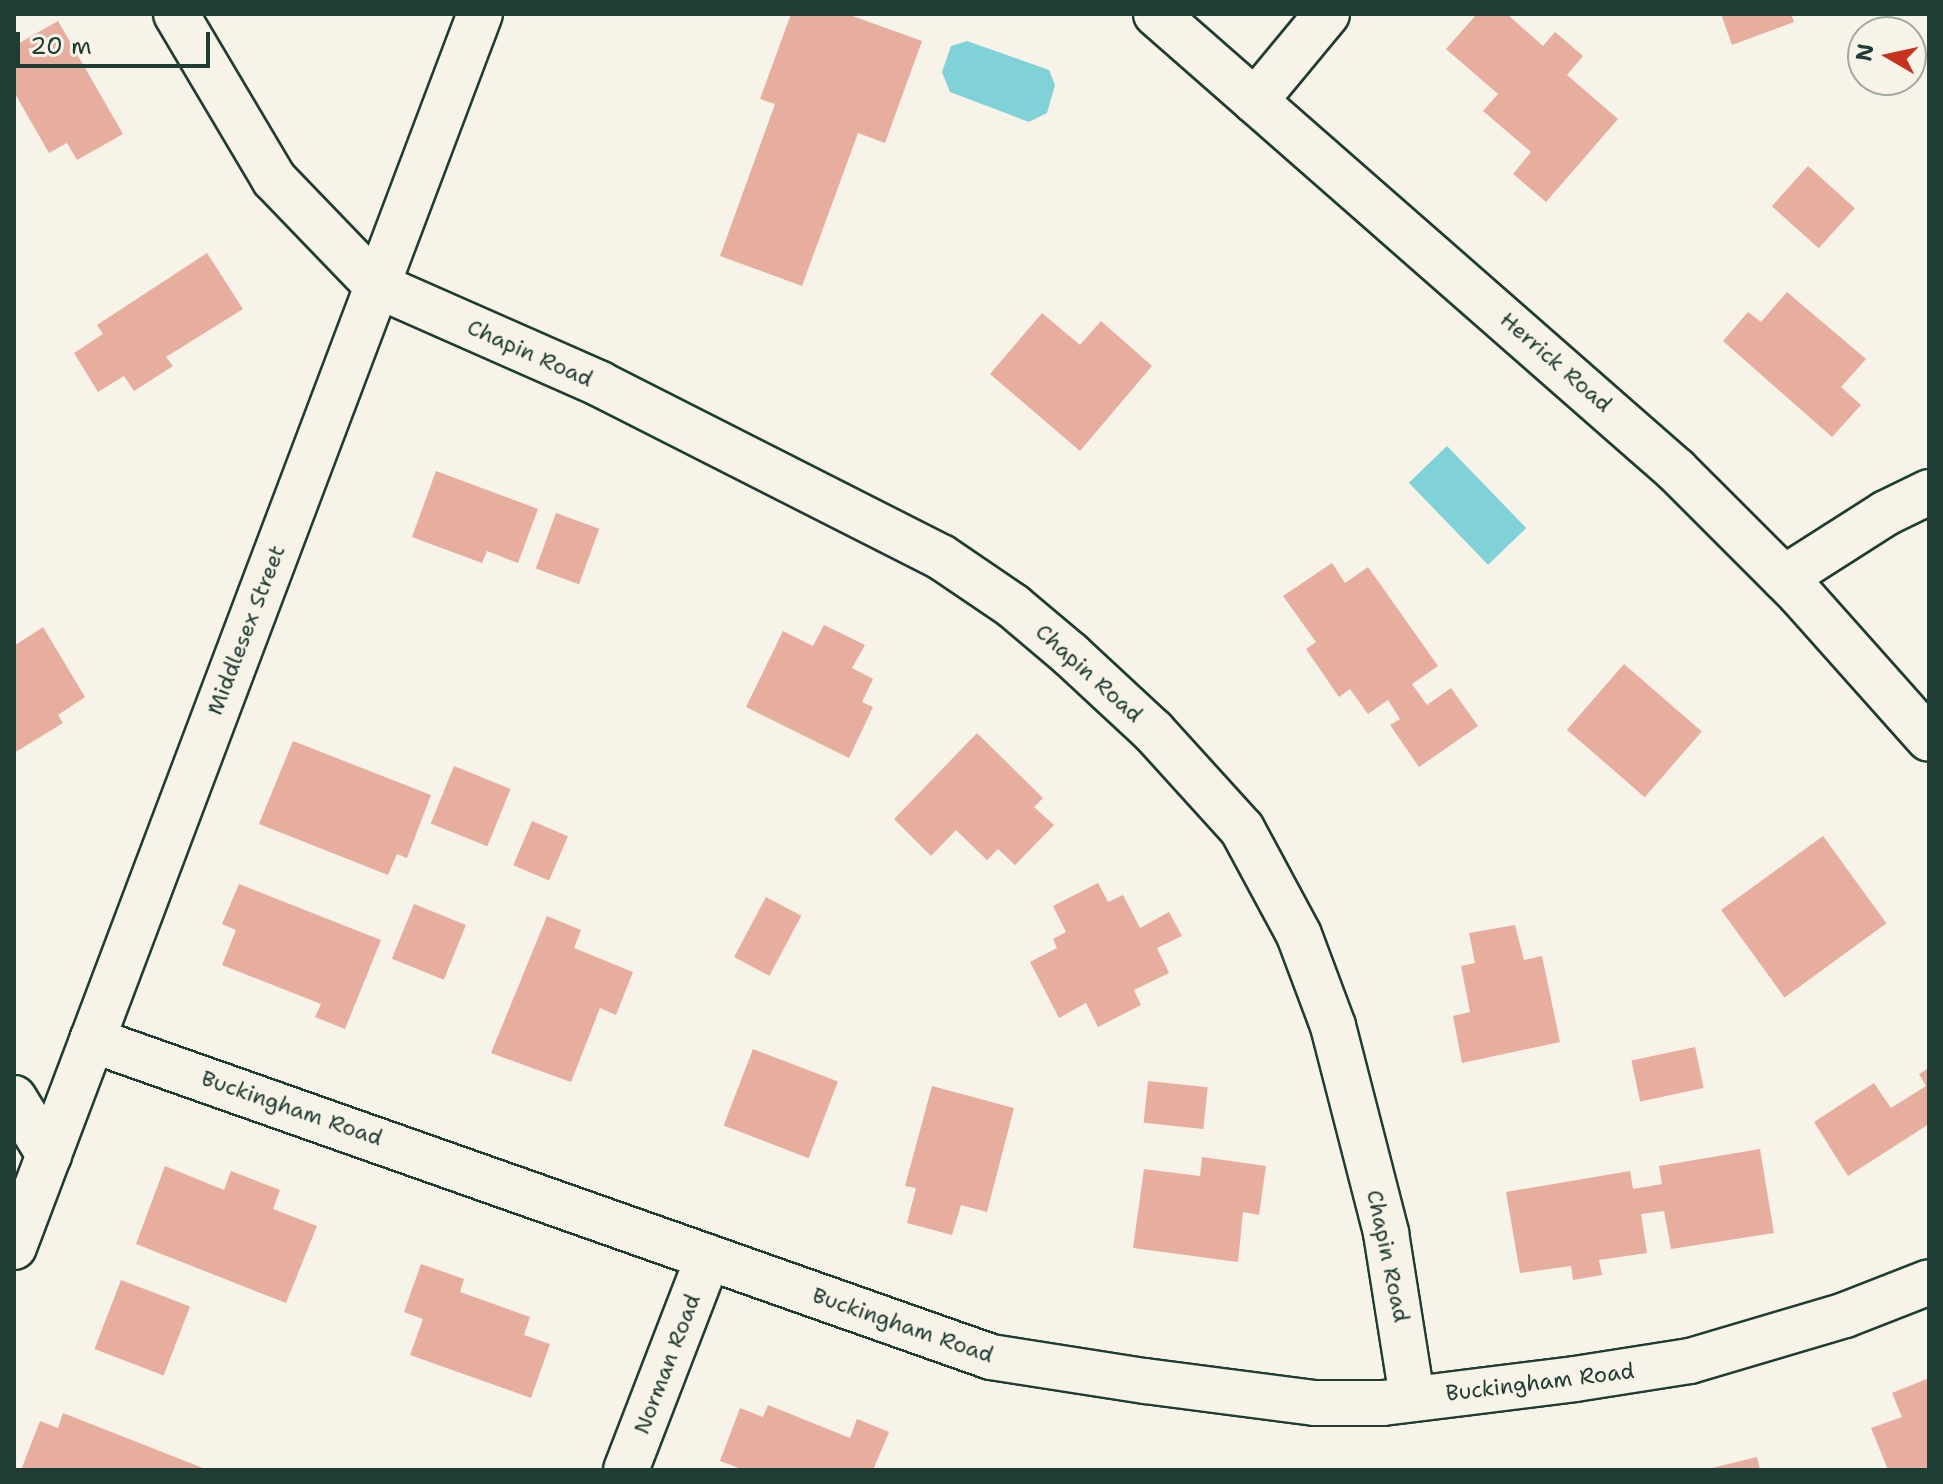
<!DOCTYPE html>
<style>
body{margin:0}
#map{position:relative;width:1943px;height:1484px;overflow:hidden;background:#f7f3e8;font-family:"Shantell Sans",sans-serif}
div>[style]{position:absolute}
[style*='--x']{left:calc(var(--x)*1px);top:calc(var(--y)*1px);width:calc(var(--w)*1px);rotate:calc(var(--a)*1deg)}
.water>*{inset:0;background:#80d1d8;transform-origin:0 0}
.building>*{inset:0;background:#e7ae9f;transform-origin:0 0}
.roads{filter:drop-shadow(2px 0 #1f3d34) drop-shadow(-2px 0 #1f3d34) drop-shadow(0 2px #1f3d34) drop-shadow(0 -2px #1f3d34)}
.street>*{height:44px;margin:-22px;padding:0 22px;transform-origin:22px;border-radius:22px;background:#f7f3e8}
span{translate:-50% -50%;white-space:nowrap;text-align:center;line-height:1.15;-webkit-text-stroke:7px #f7f3e8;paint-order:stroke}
.street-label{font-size:22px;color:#1f3d34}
.frame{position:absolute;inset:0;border:16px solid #1f3d34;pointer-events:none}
.north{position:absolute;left:1847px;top:16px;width:80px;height:80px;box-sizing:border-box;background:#f7f3e8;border:2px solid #a1aaa0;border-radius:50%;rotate:279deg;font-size:22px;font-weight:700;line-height:32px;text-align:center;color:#1f3d34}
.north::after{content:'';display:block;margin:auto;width:28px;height:36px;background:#c8321e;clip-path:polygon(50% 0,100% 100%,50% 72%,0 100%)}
.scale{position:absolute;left:16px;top:32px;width:194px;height:36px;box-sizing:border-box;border:4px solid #1f3d34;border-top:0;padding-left:10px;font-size:24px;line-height:28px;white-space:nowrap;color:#1f3d34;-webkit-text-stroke:6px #f7f3e8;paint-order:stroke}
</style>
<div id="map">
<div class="water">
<i style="clip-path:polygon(967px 41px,1049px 70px,1055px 85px,1047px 113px,1029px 122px,950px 92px,942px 72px,951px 46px)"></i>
<i style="left:1447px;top:446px;width:114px;height:53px;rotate:46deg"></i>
</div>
<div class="building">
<i style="clip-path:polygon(791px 14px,847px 14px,922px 41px,885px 143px,858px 133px,802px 286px,720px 256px,775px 104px,760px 99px)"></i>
<i style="clip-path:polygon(1477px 14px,1507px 14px,1543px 46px,1555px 32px,1583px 56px,1567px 75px,1618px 119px,1546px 202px,1513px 174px,1531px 152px,1483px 111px,1498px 94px,1446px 49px)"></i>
<i style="clip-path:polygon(1721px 14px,1791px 14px,1794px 22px,1732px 45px)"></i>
<i style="clip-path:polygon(58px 21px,123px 134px,77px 160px,67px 143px,49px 153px,14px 92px,14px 46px)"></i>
<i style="left:1808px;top:166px;width:63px;height:54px;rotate:42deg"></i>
<i style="clip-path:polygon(207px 253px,243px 309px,166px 357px,173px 366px,134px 391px,124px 376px,98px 392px,74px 353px,103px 334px,97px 325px)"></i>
<i style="clip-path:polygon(1787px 292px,1866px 359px,1841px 387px,1861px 405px,1832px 437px,1723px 341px,1748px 312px,1761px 322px)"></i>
<i style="clip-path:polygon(1042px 313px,1080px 345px,1101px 321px,1152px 366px,1080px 451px,990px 374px)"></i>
<i style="clip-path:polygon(436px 471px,538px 509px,518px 563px,487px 551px,482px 563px,412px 537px)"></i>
<i style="left:556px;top:513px;width:46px;height:59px;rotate:20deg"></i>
<i style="clip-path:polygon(1332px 563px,1345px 583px,1368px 567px,1438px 666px,1412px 684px,1427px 705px,1451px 688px,1478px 726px,1419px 767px,1390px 725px,1400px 719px,1388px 700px,1368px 714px,1350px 689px,1339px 697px,1306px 649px,1316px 642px,1283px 596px)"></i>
<i style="clip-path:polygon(824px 625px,865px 645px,852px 668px,873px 679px,862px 702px,873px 707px,849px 758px,746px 707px,783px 631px,813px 646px)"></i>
<i style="clip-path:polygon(43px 627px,85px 697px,58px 715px,63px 723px,14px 753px,14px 646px)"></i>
<i style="left:1624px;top:664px;width:103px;height:87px;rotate:41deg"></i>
<i style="clip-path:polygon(977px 733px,1043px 798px,1034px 807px,1054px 825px,1015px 865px,998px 849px,987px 860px,956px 830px,931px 856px,894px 819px)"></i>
<i style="clip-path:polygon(293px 741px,431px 795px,407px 858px,397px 854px,388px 875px,259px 824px)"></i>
<i style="left:454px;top:766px;width:61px;height:62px;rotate:22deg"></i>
<i style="left:532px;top:821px;width:39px;height:48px;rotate:23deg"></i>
<i style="left:1823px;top:836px;width:108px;height:126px;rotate:54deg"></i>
<i style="clip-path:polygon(1098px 883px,1108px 902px,1123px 895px,1140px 928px,1169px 912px,1182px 936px,1157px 948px,1169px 973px,1134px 990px,1141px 1005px,1098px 1027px,1086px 1003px,1059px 1018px,1030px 962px,1057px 948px,1053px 939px,1066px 932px,1053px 906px)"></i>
<i style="clip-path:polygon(239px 884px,381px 940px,345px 1029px,315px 1017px,321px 1004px,222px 965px,236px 930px,222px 924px)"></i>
<i style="left:766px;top:897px;width:40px;height:68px;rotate:28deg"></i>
<i style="left:414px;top:904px;width:56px;height:59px;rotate:22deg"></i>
<i style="clip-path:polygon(547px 916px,581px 930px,574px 948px,633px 972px,616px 1015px,600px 1008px,571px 1082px,491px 1053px)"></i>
<i style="clip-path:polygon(1515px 925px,1524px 960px,1542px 956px,1560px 1042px,1462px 1063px,1453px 1016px,1470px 1012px,1461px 966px,1475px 963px,1469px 933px)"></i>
<i style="left:1695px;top:1047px;width:42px;height:65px;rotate:78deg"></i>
<i style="left:753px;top:1049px;width:91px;height:82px;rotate:21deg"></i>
<i style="clip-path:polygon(1929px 1068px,1929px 1124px,1848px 1176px,1814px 1122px,1874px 1083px,1891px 1108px,1926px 1086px,1919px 1074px)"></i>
<i style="left:1148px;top:1081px;width:60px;height:42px;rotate:6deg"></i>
<i style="clip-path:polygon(932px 1086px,1014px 1108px,987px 1212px,961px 1205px,952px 1235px,907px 1223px,916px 1188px,905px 1186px)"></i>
<i style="clip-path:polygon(1760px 1149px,1774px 1233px,1671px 1249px,1664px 1211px,1641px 1214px,1647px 1253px,1599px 1260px,1602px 1275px,1573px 1280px,1571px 1266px,1520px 1273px,1506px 1192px,1630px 1171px,1633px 1189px,1662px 1184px,1659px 1166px)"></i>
<i style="clip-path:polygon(1202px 1157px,1266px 1166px,1259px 1215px,1243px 1212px,1238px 1262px,1133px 1248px,1144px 1169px,1200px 1176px)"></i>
<i style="clip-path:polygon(165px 1166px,224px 1190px,231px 1171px,280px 1190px,273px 1209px,317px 1226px,286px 1303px,136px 1244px)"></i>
<i style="clip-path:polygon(421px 1264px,464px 1279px,460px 1292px,530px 1317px,524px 1335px,550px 1344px,531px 1398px,410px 1355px,423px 1319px,404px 1312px)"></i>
<i style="left:121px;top:1280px;width:74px;height:74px;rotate:21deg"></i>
<i style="clip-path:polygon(1929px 1378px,1929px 1470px,1888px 1470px,1871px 1428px,1902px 1417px,1892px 1393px)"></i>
<i style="clip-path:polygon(768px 1405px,850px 1438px,857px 1419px,889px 1432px,873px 1470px,744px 1470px,720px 1461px,740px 1408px,763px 1417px)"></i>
<i style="clip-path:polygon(63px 1413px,208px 1470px,21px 1470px,40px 1421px,58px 1428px)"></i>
<i style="clip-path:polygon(1757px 1457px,1760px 1470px,1708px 1470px,1708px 1469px)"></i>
</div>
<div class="roads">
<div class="street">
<i style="--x:176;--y:14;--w:192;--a:59.3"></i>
<i style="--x:274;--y:179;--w:147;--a:46.1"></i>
<i style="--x:376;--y:285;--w:245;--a:23.8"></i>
<i style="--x:600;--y:384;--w:382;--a:26.9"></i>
<i style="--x:941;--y:557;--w:87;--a:34.2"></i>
<i style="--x:1013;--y:606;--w:75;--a:40.1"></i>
<i style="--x:1070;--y:654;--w:113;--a:42.9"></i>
<i style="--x:1153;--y:731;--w:132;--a:47.8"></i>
<i style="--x:1242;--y:829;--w:120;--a:61.7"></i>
<i style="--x:1299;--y:935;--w:97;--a:69.5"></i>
<i style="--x:1333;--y:1026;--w:214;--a:75.6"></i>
<i style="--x:1386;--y:1233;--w:167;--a:81"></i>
<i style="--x:1156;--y:14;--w:692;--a:41.25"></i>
<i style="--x:1676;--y:470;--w:174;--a:45"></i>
<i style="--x:1799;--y:593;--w:195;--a:48.3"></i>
<i style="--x:1255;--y:101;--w:113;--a:-50.4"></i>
<i style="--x:1784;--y:578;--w:121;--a:-32.5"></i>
<i style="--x:1886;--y:513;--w:48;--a:-26"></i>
<i style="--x:92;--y:1040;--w:953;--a:19.42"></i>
<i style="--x:991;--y:1357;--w:156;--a:8.9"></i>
<i style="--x:1145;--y:1381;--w:171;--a:7.4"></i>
<i style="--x:1315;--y:1403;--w:68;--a:0"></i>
<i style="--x:1383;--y:1403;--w:193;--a:-7.1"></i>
<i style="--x:1575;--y:1379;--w:116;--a:-8.9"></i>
<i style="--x:1690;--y:1361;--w:162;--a:-16.5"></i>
<i style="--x:1845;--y:1315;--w:90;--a:-21.4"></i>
<i style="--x:14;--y:1098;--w:67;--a:58.4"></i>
<i style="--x:14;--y:1247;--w:1318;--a:-69.3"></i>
<i style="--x:626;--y:1470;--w:228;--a:-68.9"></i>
</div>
</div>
<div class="street-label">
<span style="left:530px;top:353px;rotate:24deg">Chapin Road</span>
<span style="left:1556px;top:362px;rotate:41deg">Herrick Road</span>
<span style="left:246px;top:630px;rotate:-69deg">Middlesex Street</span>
<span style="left:1089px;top:673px;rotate:42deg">Chapin Road</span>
<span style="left:292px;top:1108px;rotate:19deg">Buckingham Road</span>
<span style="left:1388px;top:1256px;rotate:78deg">Chapin Road</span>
<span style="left:903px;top:1325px;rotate:19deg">Buckingham Road</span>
<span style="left:667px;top:1364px;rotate:-69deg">Norman Road</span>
<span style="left:1540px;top:1382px;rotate:-7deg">Buckingham Road</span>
</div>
<div class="frame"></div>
<div class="north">N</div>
<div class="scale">20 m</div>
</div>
